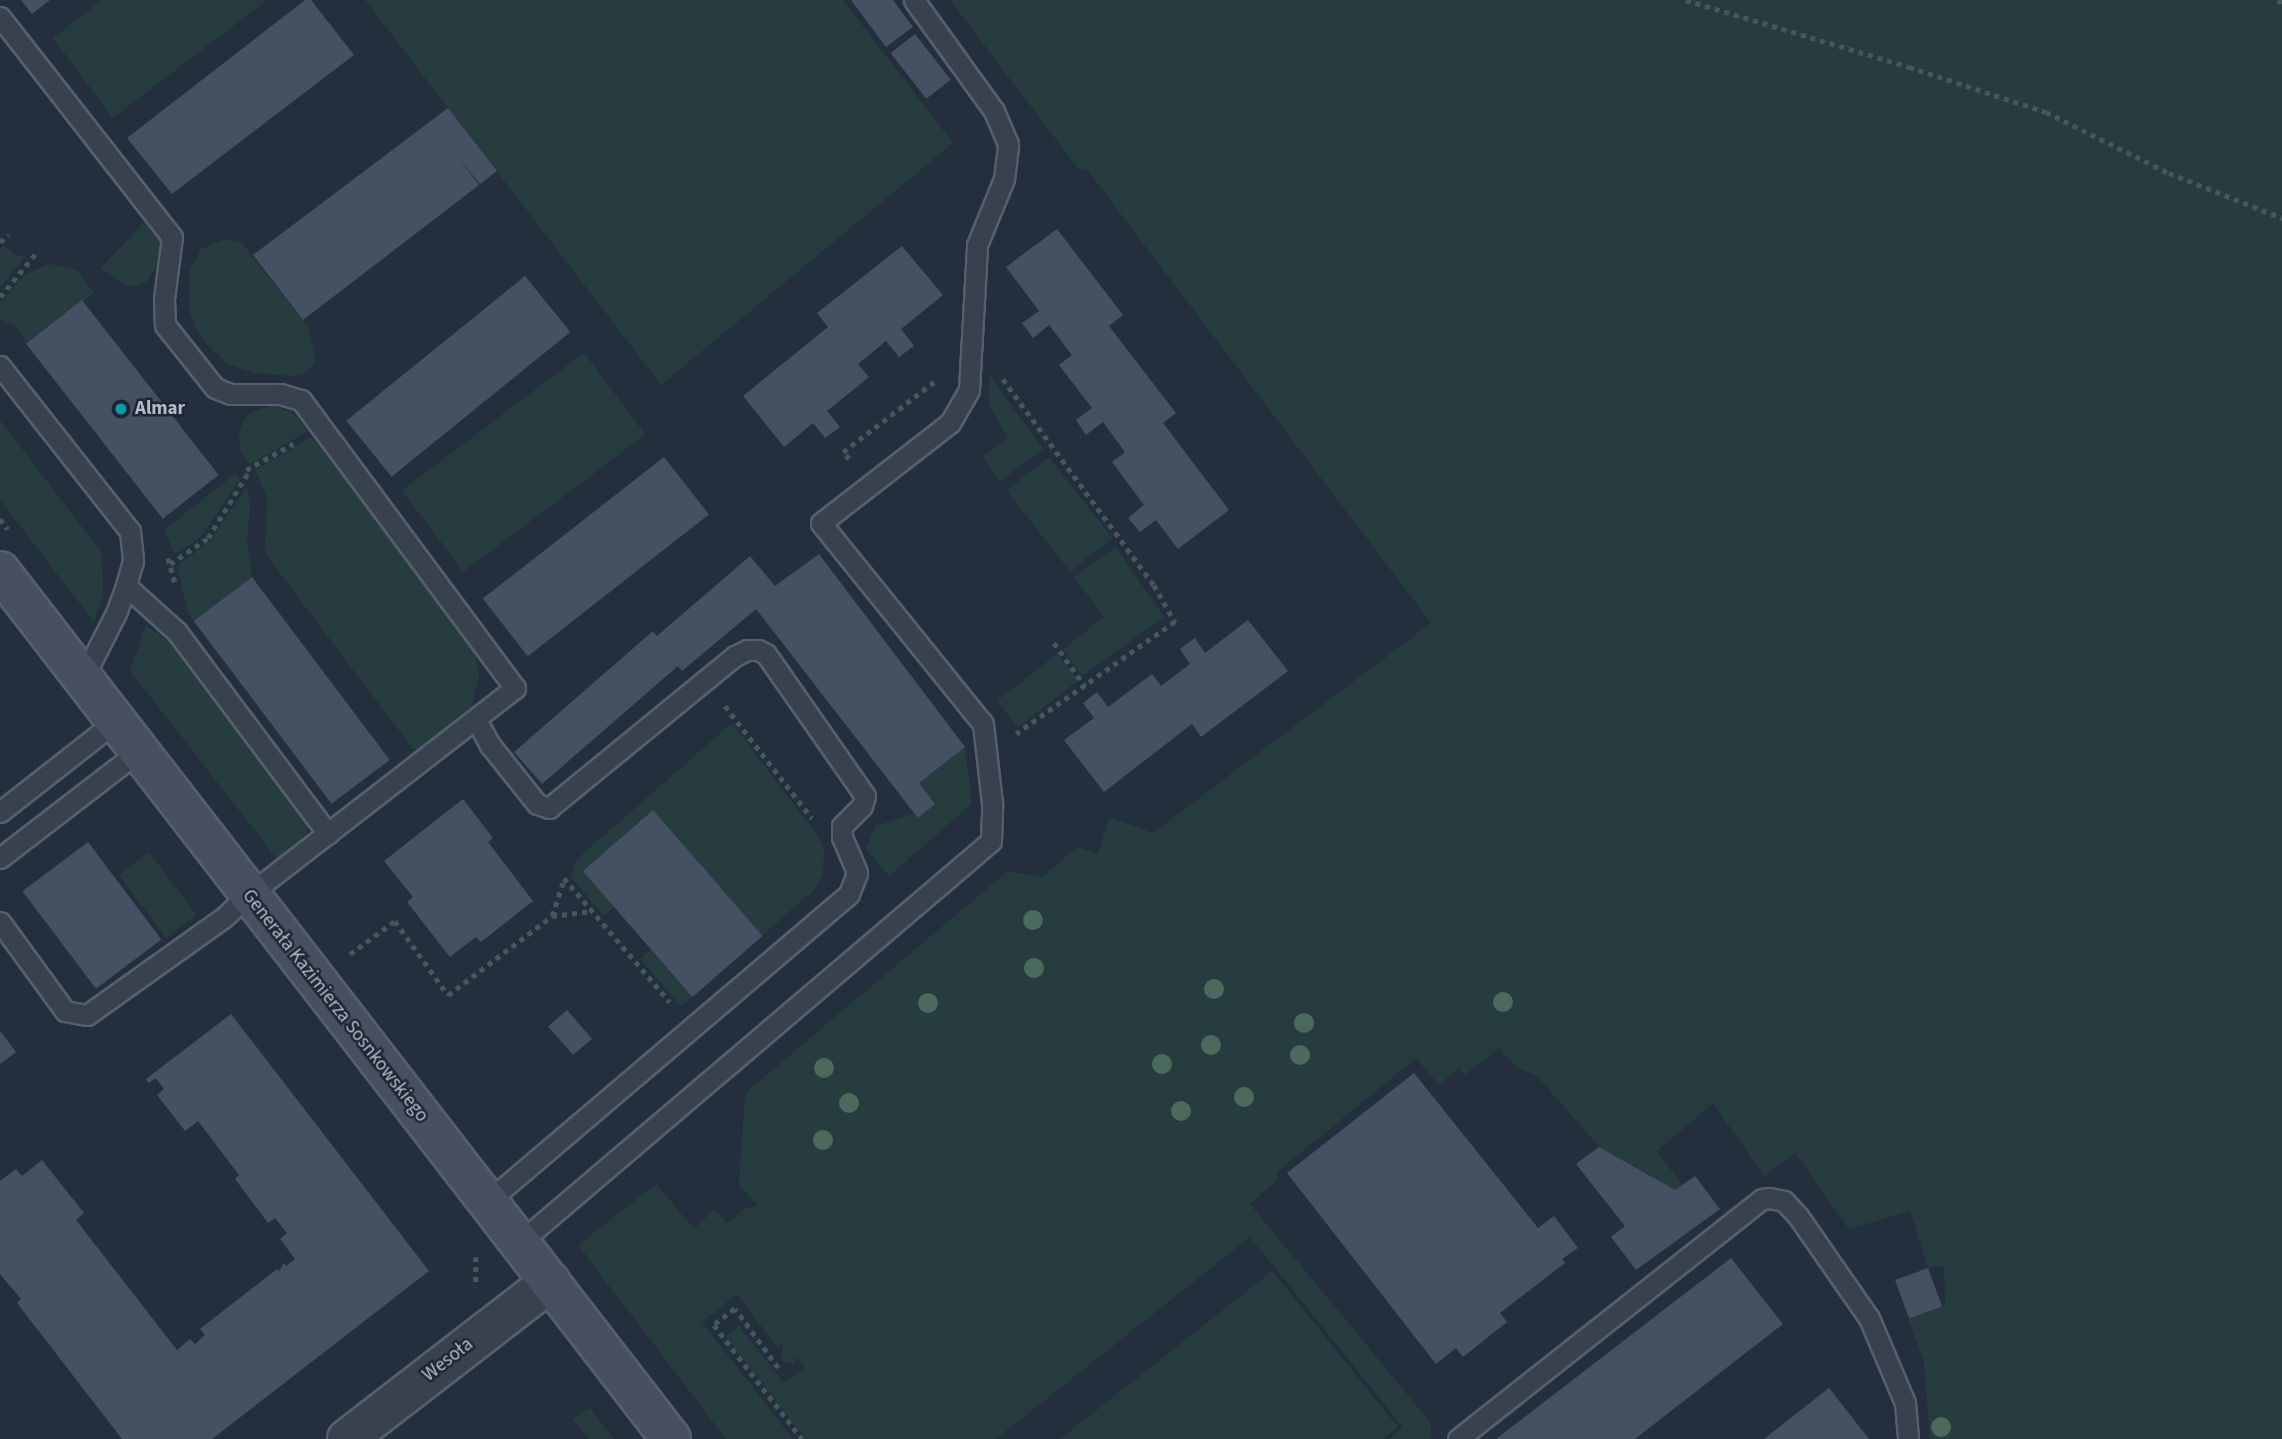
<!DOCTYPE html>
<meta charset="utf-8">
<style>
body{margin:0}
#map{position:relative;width:2282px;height:1439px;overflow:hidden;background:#242f3e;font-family:"Source Sans 3",sans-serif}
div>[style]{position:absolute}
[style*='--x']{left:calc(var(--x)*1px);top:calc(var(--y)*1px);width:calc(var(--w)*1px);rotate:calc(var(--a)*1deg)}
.green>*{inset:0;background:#263c3f;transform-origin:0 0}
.building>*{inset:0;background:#455162;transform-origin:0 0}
.path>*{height:4.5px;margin-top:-2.25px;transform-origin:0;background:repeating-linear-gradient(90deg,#44595c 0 5px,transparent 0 10px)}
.roads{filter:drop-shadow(2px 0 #565f6c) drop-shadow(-2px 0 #565f6c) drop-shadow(0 2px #565f6c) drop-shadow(0 -2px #565f6c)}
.lane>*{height:19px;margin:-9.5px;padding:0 9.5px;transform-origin:9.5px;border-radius:9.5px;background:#38414e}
.street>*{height:38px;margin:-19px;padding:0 19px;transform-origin:19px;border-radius:19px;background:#38414e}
.secondary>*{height:38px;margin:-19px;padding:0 19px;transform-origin:19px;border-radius:19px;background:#465061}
.trees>*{width:20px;height:20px;margin:-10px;border-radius:50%;background:#4b6a5d}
.dots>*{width:19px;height:19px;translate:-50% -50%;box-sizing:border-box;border:4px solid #1d2633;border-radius:50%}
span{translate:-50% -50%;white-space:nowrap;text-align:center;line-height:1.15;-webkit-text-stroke:5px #1d2633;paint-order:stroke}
.poi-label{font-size:19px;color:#b4bcc9;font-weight:700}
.left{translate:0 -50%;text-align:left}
.street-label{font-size:19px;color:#b4bcc9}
</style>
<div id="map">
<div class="green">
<i style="clip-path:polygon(102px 0,267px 0,113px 118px,53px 38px)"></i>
<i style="clip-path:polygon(365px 0,843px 0,953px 143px,661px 385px)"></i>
<i style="clip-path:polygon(950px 0,2282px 0,2282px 1439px,1930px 1439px,1924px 1361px,1908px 1319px,1945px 1306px,1944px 1266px,1928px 1268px,1910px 1211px,1849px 1229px,1795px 1153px,1764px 1176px,1713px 1103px,1657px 1151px,1682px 1185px,1675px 1190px,1599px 1147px,1538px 1077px,1516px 1066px,1499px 1048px,1465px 1075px,1459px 1068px,1439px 1085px,1416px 1058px,1276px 1173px,1279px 1178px,1250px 1204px,1431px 1423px,1430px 1439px,1389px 1439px,1403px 1427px,1250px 1237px,996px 1439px,806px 1439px,726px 1336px,739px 1326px,783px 1382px,805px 1368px,797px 1357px,793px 1364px,782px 1361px,782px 1344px,777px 1347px,737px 1294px,702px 1322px,793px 1439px,726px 1439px,578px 1245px,656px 1184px,694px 1229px,714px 1209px,728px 1223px,744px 1209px,758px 1206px,739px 1185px,745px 1093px,1008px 871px,1042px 877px,1077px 847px,1098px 854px,1109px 817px,1153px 833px,1431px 623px,1086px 168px,1080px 171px)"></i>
<i style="clip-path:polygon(144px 222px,160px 241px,160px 262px,146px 282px,136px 286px,125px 285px,101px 268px)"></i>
<i style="clip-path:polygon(225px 239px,241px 242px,308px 327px,316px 357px,313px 366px,305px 373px,293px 376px,255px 373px,229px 365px,210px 348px,196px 329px,189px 310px,190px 270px,201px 249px)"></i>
<i style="clip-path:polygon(4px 245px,15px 255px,25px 257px,0 288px,0 248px)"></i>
<i style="clip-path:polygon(49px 264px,77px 270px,94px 293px,26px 343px,17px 328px,0 319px,0 303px,24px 275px)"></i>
<i style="left:584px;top:353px;width:102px;height:228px;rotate:53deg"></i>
<i style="clip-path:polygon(989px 375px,1043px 449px,1000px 481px,982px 457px,1008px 438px,989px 405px)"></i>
<i style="clip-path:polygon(273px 405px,294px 414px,308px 431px,250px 464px,240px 450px,239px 430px,248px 414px)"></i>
<i style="clip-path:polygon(0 420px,102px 553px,103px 596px,94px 622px,0 500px)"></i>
<i style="clip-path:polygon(312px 437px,467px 638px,476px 657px,479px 676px,471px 710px,423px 749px,413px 749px,270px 560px,265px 548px,267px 498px,255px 470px)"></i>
<i style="left:1049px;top:457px;width:103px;height:54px;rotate:52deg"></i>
<i style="clip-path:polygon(235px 474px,240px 479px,201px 537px,174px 554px,165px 529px)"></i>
<i style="clip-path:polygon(247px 486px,250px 507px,247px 542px,252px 577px,194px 621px,188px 613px,177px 566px,210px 541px)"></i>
<i style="clip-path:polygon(1116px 547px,1164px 617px,1082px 676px,1063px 649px,1104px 617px,1074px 577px)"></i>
<i style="clip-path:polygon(146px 625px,170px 643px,307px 819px,308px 826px,303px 843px,278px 860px,130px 671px)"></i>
<i style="left:1057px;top:654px;width:34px;height:76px;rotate:52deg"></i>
<i style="clip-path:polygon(732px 723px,820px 839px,824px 850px,823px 876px,812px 892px,761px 936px,653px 810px,583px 870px,615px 907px,603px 916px,571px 876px,577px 859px)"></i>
<i style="clip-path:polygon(965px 747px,972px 804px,889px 876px,866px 849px,875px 826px,913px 814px,918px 818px,934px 804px,919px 783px)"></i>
<i style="left:149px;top:852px;width:79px;height:38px;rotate:53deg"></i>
<i style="left:651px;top:950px;width:62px;height:14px;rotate:49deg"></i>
<i style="clip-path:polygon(1272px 1271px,1398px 1427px,1382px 1439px,1060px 1439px)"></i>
<i style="clip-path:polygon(590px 1408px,614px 1439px,589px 1439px,573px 1419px)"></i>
</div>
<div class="building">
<i style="clip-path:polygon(21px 0,50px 0,32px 14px)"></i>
<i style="clip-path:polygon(305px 0,311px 0,354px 55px,172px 194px,127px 138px)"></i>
<i style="clip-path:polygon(851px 0,893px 0,913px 27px,886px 47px)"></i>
<i style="left:915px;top:34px;width:58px;height:31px;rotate:52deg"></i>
<i style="clip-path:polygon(448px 108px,497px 171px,480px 184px,459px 159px,479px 185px,303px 320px,253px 255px)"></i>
<i style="clip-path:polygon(1057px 229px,1123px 315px,1109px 326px,1176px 413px,1163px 423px,1229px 510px,1178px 549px,1156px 520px,1140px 532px,1128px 518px,1144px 505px,1112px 462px,1125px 452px,1103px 422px,1086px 435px,1076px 420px,1092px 408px,1059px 365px,1072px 355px,1049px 325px,1033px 338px,1022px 323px,1039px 311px,1006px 267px)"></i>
<i style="clip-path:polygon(902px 246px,943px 295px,901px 329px,914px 346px,899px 357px,886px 341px,858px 364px,869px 377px,827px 411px,840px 427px,825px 438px,813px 423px,784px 447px,743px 396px,828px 327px,817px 313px)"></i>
<i style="left:525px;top:276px;width:72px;height:230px;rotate:51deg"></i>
<i style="left:82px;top:300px;width:222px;height:71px;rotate:52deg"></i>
<i style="left:664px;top:457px;width:73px;height:230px;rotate:52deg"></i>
<i style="clip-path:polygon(819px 554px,965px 747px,919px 783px,935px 804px,918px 818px,756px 609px,682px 671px,678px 666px,542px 784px,514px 752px,653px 631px,657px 636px,750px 556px,775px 586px)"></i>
<i style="left:252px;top:577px;width:229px;height:73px;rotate:53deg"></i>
<i style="clip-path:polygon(1248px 620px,1288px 671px,1201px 737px,1192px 724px,1104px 792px,1064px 740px,1094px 718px,1083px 703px,1097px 692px,1108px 707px,1152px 674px,1161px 686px,1190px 664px,1180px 649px,1195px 638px,1205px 653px)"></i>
<i style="clip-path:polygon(463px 799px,493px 838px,488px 842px,533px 901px,481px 942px,476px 937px,450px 957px,407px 902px,413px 897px,384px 861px)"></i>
<i style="left:653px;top:810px;width:167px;height:93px;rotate:49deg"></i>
<i style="left:88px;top:842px;width:122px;height:82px;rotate:53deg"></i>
<i style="left:567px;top:1010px;width:38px;height:25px;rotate:49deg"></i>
<i style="clip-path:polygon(231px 1014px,429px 1271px,212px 1439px,122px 1439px,17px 1303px,21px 1299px,0 1274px,0 1181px,16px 1169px,22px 1176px,42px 1160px,84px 1213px,76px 1220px,177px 1350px,190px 1339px,195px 1344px,205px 1335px,200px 1329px,277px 1269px,279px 1271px,284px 1263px,286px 1266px,295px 1259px,280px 1239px,287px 1233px,275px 1218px,268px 1223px,235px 1179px,239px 1175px,198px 1121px,185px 1131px,157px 1095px,164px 1089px,156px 1078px,148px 1083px,146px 1079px)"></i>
<i style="clip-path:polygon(0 1031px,16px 1052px,0 1064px)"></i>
<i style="clip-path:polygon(1414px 1073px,1538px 1228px,1554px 1216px,1578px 1248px,1562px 1259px,1565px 1263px,1500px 1313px,1507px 1322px,1463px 1357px,1456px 1348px,1436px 1364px,1287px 1173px)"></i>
<i style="clip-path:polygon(1599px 1147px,1675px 1190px,1695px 1176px,1720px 1209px,1636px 1270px,1611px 1237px,1625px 1226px,1576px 1164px)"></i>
<i style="clip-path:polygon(1731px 1258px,1783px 1324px,1635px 1439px,1496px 1439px)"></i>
<i style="left:1928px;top:1268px;width:41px;height:35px;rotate:70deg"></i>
<i style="clip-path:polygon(1829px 1388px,1869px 1439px,1764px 1439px)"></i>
</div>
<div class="path">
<i style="--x:1686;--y:0;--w:233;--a:16.7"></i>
<i style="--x:1909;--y:67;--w:144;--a:18.2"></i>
<i style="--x:2046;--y:112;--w:137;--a:26.4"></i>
<i style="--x:2169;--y:173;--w:122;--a:21.7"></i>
<i style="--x:2278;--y:0;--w:5;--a:37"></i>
<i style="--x:0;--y:242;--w:11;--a:-41"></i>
<i style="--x:0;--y:297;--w:57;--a:-50.7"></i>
<i style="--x:1003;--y:379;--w:255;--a:53.8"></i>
<i style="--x:1154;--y:585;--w:43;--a:60.4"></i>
<i style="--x:1175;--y:622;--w:194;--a:144.8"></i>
<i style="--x:849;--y:459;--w:9;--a:-131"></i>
<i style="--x:843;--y:452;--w:115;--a:-37.6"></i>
<i style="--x:246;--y:470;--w:54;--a:-29"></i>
<i style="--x:0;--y:519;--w:13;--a:51"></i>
<i style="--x:168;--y:558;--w:26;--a:74"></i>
<i style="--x:170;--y:564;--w:46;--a:-34.4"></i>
<i style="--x:208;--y:538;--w:76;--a:-58.4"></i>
<i style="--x:1054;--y:643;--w:53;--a:54.2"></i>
<i style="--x:725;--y:706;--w:142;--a:52.2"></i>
<i style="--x:564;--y:878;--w:163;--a:49.5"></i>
<i style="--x:552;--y:916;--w:40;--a:-72"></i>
<i style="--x:350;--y:954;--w:56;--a:-36.3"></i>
<i style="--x:395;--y:921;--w:91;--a:54.4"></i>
<i style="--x:448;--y:995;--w:131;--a:-37.2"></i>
<i style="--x:552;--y:916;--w:40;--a:-7.1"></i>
<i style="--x:476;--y:1257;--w:30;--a:90"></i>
<i style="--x:778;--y:1368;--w:73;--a:-126.1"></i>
<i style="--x:735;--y:1309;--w:26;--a:143"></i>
<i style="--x:714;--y:1325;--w:144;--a:52.3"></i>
</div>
<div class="roads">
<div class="lane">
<i style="--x:0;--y:17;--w:279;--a:52"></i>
<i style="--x:172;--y:237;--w:63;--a:97.4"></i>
<i style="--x:164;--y:299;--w:26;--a:88"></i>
<i style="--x:165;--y:325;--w:80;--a:51.6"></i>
<i style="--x:215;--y:388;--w:17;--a:21"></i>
<i style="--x:231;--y:394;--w:49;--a:0"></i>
<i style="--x:280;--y:394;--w:22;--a:16"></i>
<i style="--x:301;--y:400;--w:359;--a:53.4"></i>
<i style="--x:515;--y:688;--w:336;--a:142.2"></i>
<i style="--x:249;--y:894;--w:35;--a:137"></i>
<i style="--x:223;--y:918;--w:167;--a:144.5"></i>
<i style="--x:87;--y:1015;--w:22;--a:-170"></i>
<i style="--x:65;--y:1011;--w:110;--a:-126.1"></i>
<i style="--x:0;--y:366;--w:210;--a:51.8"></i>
<i style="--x:130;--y:531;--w:30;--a:84"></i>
<i style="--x:133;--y:561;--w:26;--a:106"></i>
<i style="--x:126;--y:586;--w:27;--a:110"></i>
<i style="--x:117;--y:611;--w:75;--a:116.9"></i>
<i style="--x:126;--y:586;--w:69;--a:42"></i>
<i style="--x:177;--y:632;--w:252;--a:53.2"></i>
<i style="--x:476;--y:719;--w:30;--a:62"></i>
<i style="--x:490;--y:745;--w:75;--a:51.5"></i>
<i style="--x:537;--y:804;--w:13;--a:18"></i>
<i style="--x:549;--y:808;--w:240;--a:-39.3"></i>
<i style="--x:735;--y:656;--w:13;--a:-27"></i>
<i style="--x:747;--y:650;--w:11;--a:0"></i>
<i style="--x:758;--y:650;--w:9;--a:27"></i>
<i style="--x:766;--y:654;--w:173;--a:55.1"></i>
<i style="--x:865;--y:796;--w:10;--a:107"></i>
<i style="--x:862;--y:806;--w:28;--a:135"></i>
<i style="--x:842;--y:826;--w:11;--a:90"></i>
<i style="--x:842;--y:837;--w:39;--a:67"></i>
<i style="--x:857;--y:873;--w:22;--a:111"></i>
<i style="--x:849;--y:894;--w:475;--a:139.6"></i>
<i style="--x:0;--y:812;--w:147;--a:-38.1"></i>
<i style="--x:0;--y:858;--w:175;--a:-37.6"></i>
<i style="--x:519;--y:1243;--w:620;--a:-40.42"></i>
<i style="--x:991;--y:841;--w:38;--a:-88"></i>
<i style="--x:992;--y:803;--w:80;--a:-96.5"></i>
<i style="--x:983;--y:724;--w:258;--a:-128.9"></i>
<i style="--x:821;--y:523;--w:163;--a:-37.8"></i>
<i style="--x:950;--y:423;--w:38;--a:-60"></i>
<i style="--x:969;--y:390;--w:145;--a:-86.8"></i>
<i style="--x:977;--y:245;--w:71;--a:-67.8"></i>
<i style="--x:1004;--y:179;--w:35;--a:-83"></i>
<i style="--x:1008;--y:144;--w:36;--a:-113"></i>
<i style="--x:994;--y:111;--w:137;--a:-125.8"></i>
<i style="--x:1458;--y:1439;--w:387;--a:-38.3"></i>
<i style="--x:1762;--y:1199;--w:7;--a:-8"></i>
<i style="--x:1769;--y:1198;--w:15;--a:11"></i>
<i style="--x:1784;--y:1201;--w:21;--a:47"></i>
<i style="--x:1798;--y:1216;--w:124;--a:55.2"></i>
<i style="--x:1869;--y:1318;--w:92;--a:67"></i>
<i style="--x:1905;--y:1403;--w:36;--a:85"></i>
</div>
<div class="street">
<i style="--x:347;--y:1439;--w:257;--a:-37.7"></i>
</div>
<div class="secondary">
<i style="--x:0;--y:571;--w:1097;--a:52.29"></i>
</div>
</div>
<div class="trees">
<i style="left:1033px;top:920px"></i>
<i style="left:1034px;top:968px"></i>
<i style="left:1214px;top:989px"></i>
<i style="left:1503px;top:1002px"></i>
<i style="left:928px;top:1003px"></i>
<i style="left:1304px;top:1023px"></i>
<i style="left:1211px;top:1045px"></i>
<i style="left:1300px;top:1055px"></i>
<i style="left:1162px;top:1064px"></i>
<i style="left:824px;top:1068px"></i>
<i style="left:1244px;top:1097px"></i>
<i style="left:849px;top:1103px"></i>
<i style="left:1181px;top:1111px"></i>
<i style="left:823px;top:1140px"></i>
<i style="left:1941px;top:1427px"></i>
</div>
<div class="dots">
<i style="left:121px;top:409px;background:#0f9aa8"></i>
</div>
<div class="poi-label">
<span class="left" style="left:135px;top:409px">Almar</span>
</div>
<div class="street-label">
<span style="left:335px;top:1006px;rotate:52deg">Generała Kazimierza Sosnkowskiego</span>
<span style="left:448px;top:1360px;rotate:-38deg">Wesoła</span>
</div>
</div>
